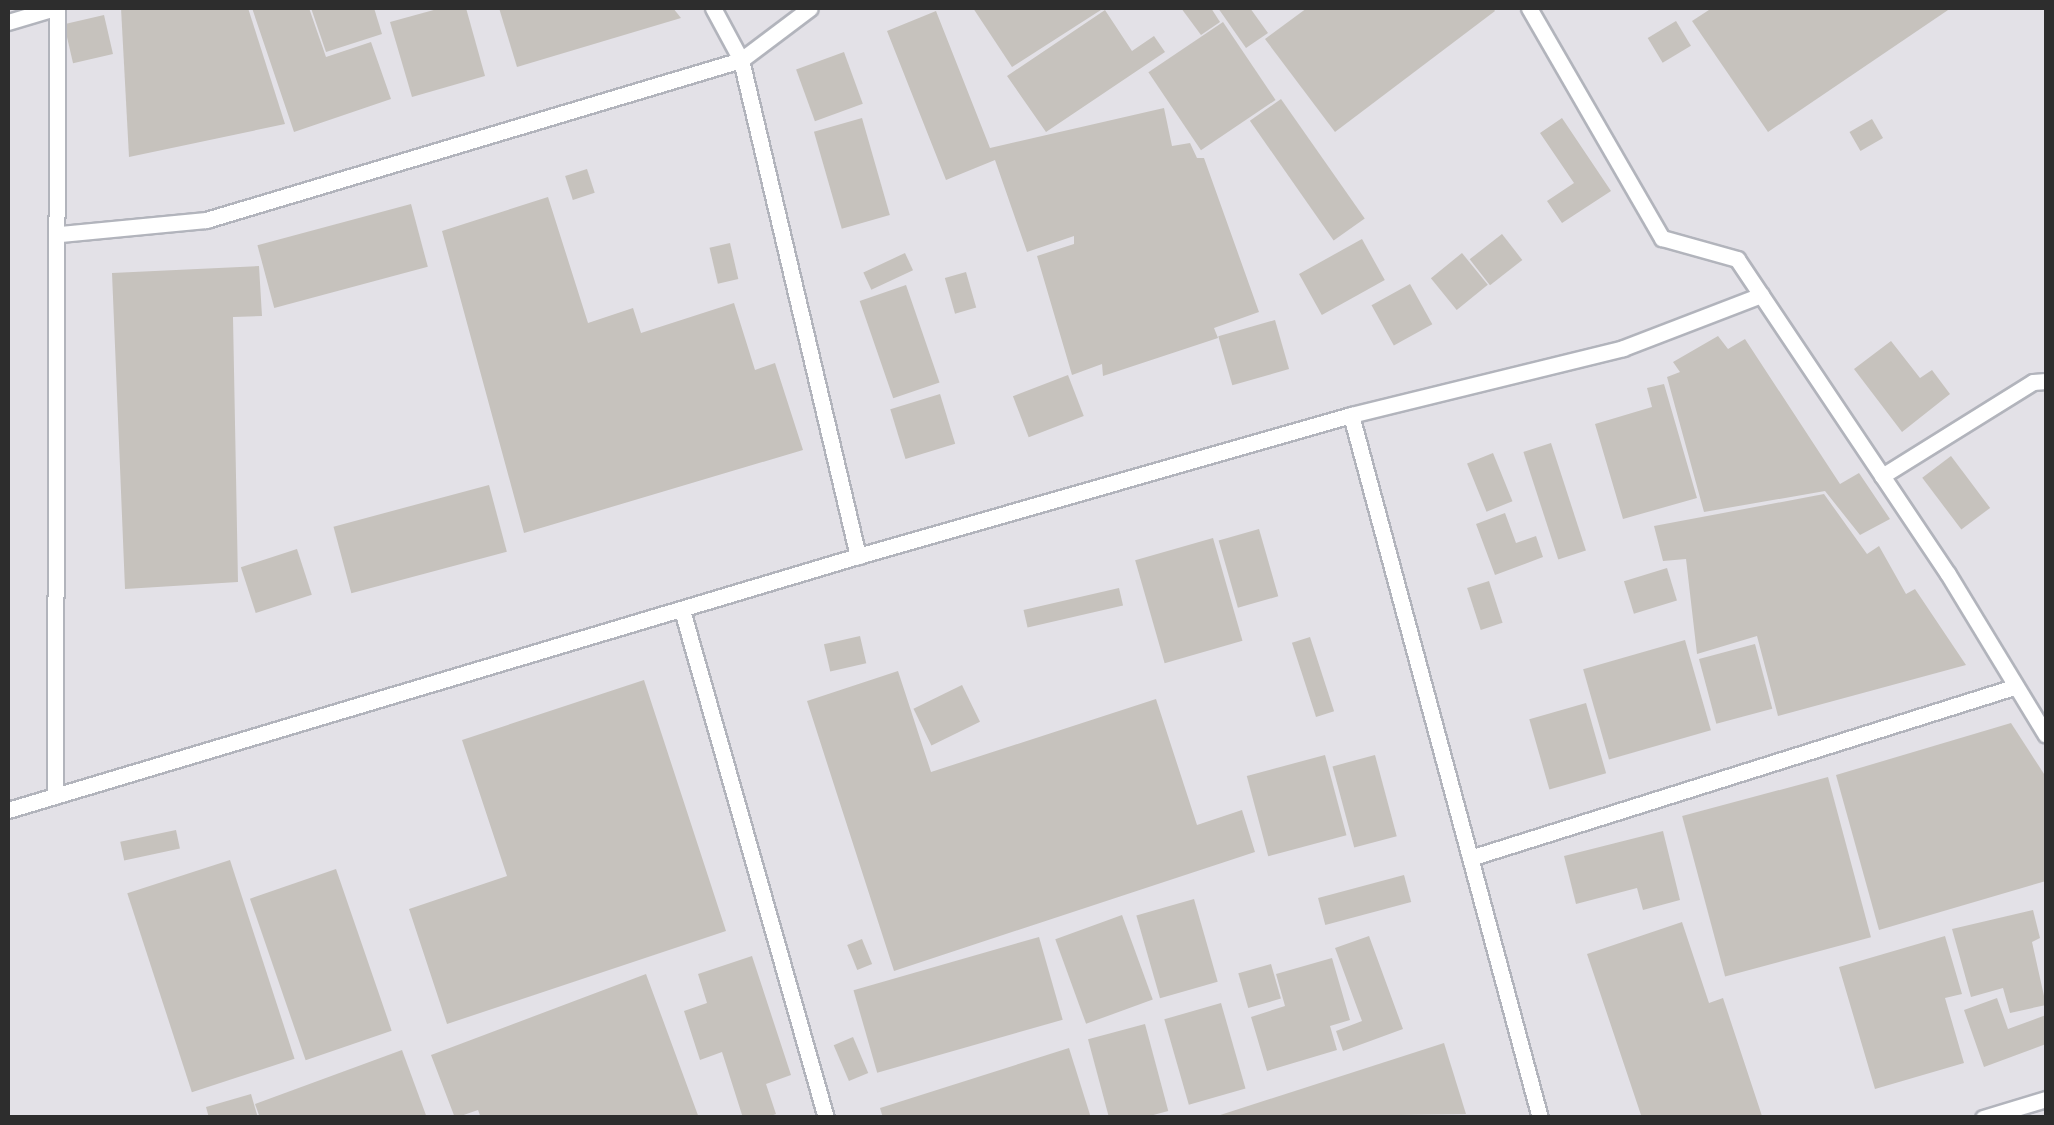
<!DOCTYPE html>
<style>
body{margin:0}
#map{position:relative;width:2054px;height:1125px;overflow:hidden;background:#ede8e2;font-family:"Nunito Sans",sans-serif}
div>[style]{position:absolute}
[style*='--x']{left:calc(var(--x)*1px);top:calc(var(--y)*1px);width:calc(var(--w)*1px);rotate:calc(var(--a)*1deg)}
.industrial>*{inset:0;background:#e3e1e7;transform-origin:0 0}
.building>*{inset:0;background:#c6c2bd;transform-origin:0 0}
.roads{filter:drop-shadow(2px 0 #b2b4bc) drop-shadow(-2px 0 #b2b4bc) drop-shadow(0 2px #b2b4bc) drop-shadow(0 -2px #b2b4bc)}
.service>*{height:15px;margin:-7.5px;padding:0 7.5px;transform-origin:7.5px;border-radius:7.5px;background:#fff}
span{translate:-50% -50%;white-space:nowrap;text-align:center;line-height:1.15;-webkit-text-stroke:9px #fff;paint-order:stroke}
.frame{position:absolute;inset:0;border:10px solid #2d2d2d;pointer-events:none}
</style>
<div id="map">
<div class="industrial">
<i style="left:8px;top:8px;width:2038px;height:1109px"></i>
</div>
<div class="building">
<i style="clip-path:polygon(121px 8px,248px 8px,285px 124px,129px 157px)"></i>
<i style="clip-path:polygon(252px 8px,309px 8px,326px 57px,371px 42px,391px 99px,294px 132px)"></i>
<i style="clip-path:polygon(311px 8px,374px 8px,382px 34px,326px 52px)"></i>
<i style="clip-path:polygon(441px 8px,466px 8px,485px 76px,412px 97px,390px 22px)"></i>
<i style="clip-path:polygon(499px 8px,673px 8px,681px 18px,517px 67px)"></i>
<i style="clip-path:polygon(973px 8px,1104px 8px,1012px 67px)"></i>
<i style="clip-path:polygon(1181px 8px,1211px 8px,1220px 22px,1201px 35px)"></i>
<i style="clip-path:polygon(1218px 8px,1250px 8px,1268px 33px,1246px 48px)"></i>
<i style="clip-path:polygon(1307px 8px,1493px 8px,1495px 11px,1335px 132px,1265px 39px)"></i>
<i style="clip-path:polygon(1712px 8px,1951px 8px,1768px 132px,1692px 21px)"></i>
<i style="clip-path:polygon(1105px 10px,1132px 51px,1154px 36px,1165px 52px,1046px 132px,1007px 76px)"></i>
<i style="clip-path:polygon(936px 11px,990px 148px,1164px 108px,1172px 146px,1190px 143px,1197px 158px,1204px 158px,1259px 312px,1214px 328px,1218px 338px,1103px 376px,1102px 364px,1072px 375px,1037px 256px,1074px 244px,1074px 236px,1027px 252px,995px 160px,946px 180px,887px 31px)"></i>
<i style="left:104px;top:15px;width:40px;height:41px;rotate:77deg"></i>
<i style="left:1676px;top:21px;width:29px;height:33px;rotate:59deg"></i>
<i style="left:1223px;top:22px;width:94px;height:90px;rotate:56deg"></i>
<i style="left:844px;top:52px;width:55px;height:51px;rotate:70deg"></i>
<i style="left:1281px;top:99px;width:146px;height:38px;rotate:55deg"></i>
<i style="left:862px;top:118px;width:101px;height:50px;rotate:74deg"></i>
<i style="clip-path:polygon(1562px 118px,1611px 191px,1562px 223px,1547px 201px,1574px 183px,1540px 133px)"></i>
<i style="left:1872px;top:119px;width:22px;height:26px;rotate:60deg"></i>
<i style="left:587px;top:169px;width:25px;height:23px;rotate:72deg"></i>
<i style="clip-path:polygon(548px 197px,588px 323px,633px 308px,641px 333px,734px 303px,755px 370px,775px 363px,803px 450px,524px 533px,442px 231px)"></i>
<i style="left:411px;top:204px;width:65px;height:159px;rotate:75deg"></i>
<i style="left:1502px;top:234px;width:33px;height:41px;rotate:52deg"></i>
<i style="left:1362px;top:239px;width:47px;height:72px;rotate:61deg"></i>
<i style="left:730px;top:243px;width:37px;height:21px;rotate:77deg"></i>
<i style="left:905px;top:253px;width:19px;height:46px;rotate:65deg"></i>
<i style="left:1462px;top:253px;width:41px;height:40px;rotate:51deg"></i>
<i style="clip-path:polygon(259px 266px,262px 316px,233px 317px,238px 582px,125px 589px,112px 273px)"></i>
<i style="left:966px;top:272px;width:37px;height:22px;rotate:74deg"></i>
<i style="left:1410px;top:284px;width:46px;height:44px;rotate:61deg"></i>
<i style="left:906px;top:285px;width:103px;height:49px;rotate:71deg"></i>
<i style="left:1275px;top:320px;width:51px;height:59px;rotate:74deg"></i>
<i style="clip-path:polygon(1718px 336px,1728px 349px,1745px 339px,1840px 484px,1859px 473px,1890px 519px,1860px 535px,1825px 491px,1704px 512px,1667px 377px,1680px 372px,1673px 362px)"></i>
<i style="clip-path:polygon(1891px 341px,1920px 378px,1932px 370px,1950px 394px,1902px 432px,1854px 369px)"></i>
<i style="left:1068px;top:375px;width:44px;height:59px;rotate:69deg"></i>
<i style="clip-path:polygon(1664px 384px,1697px 498px,1623px 519px,1595px 424px,1652px 407px,1647px 388px)"></i>
<i style="left:940px;top:394px;width:52px;height:52px;rotate:73deg"></i>
<i style="left:1551px;top:443px;width:113px;height:29px;rotate:72deg"></i>
<i style="left:1493px;top:453px;width:52px;height:28px;rotate:68deg"></i>
<i style="left:1951px;top:456px;width:65px;height:36px;rotate:53deg"></i>
<i style="left:489px;top:485px;width:69px;height:161px;rotate:75deg"></i>
<i style="clip-path:polygon(1824px 494px,1867px 554px,1879px 546px,1906px 594px,1915px 589px,1966px 665px,1778px 716px,1757px 636px,1697px 654px,1686px 559px,1663px 561px,1654px 526px)"></i>
<i style="clip-path:polygon(1505px 513px,1516px 543px,1536px 536px,1543px 557px,1495px 575px,1476px 524px)"></i>
<i style="left:1259px;top:529px;width:70px;height:42px;rotate:74deg"></i>
<i style="left:1213px;top:538px;width:107px;height:81px;rotate:74deg"></i>
<i style="left:297px;top:549px;width:48px;height:59px;rotate:72deg"></i>
<i style="left:1667px;top:568px;width:34px;height:45px;rotate:73deg"></i>
<i style="left:1489px;top:581px;width:44px;height:23px;rotate:72deg"></i>
<i style="left:1119px;top:588px;width:18px;height:98px;rotate:77deg"></i>
<i style="left:860px;top:636px;width:28px;height:37px;rotate:77deg"></i>
<i style="left:1310px;top:637px;width:78px;height:19px;rotate:72deg"></i>
<i style="left:1685px;top:640px;width:94px;height:106px;rotate:74deg"></i>
<i style="left:1755px;top:644px;width:67px;height:58px;rotate:75deg"></i>
<i style="clip-path:polygon(898px 671px,931px 772px,1156px 699px,1197px 825px,1242px 810px,1255px 852px,894px 971px,807px 701px)"></i>
<i style="clip-path:polygon(644px 680px,726px 931px,447px 1024px,409px 909px,507px 876px,462px 740px)"></i>
<i style="left:962px;top:685px;width:41px;height:54px;rotate:64deg"></i>
<i style="left:1586px;top:703px;width:73px;height:59px;rotate:74deg"></i>
<i style="clip-path:polygon(2011px 723px,2046px 777px,2046px 881px,1879px 930px,1836px 775px)"></i>
<i style="left:1325px;top:755px;width:83px;height:81px;rotate:75deg"></i>
<i style="left:1375px;top:755px;width:84px;height:44px;rotate:75deg"></i>
<i style="left:1828px;top:777px;width:166px;height:151px;rotate:75deg"></i>
<i style="left:176px;top:830px;width:19px;height:57px;rotate:78deg"></i>
<i style="clip-path:polygon(1663px 831px,1680px 900px,1643px 910px,1637px 888px,1576px 904px,1564px 856px)"></i>
<i style="left:230px;top:860px;width:209px;height:108px;rotate:72deg"></i>
<i style="left:336px;top:869px;width:171px;height:91px;rotate:71deg"></i>
<i style="left:1404px;top:875px;width:28px;height:89px;rotate:75deg"></i>
<i style="left:1194px;top:899px;width:86px;height:60px;rotate:74deg"></i>
<i style="clip-path:polygon(2033px 910px,2040px 938px,2032px 942px,2046px 1005px,2010px 1013px,2003px 988px,1971px 997px,1952px 929px)"></i>
<i style="left:1122px;top:915px;width:90px;height:71px;rotate:70deg"></i>
<i style="clip-path:polygon(1682px 922px,1709px 1003px,1723px 998px,1762px 1116px,1642px 1118px,1587px 954px)"></i>
<i style="clip-path:polygon(1369px 936px,1403px 1029px,1343px 1051px,1336px 1031px,1362px 1021px,1335px 948px)"></i>
<i style="clip-path:polygon(1945px 936px,1962px 994px,1945px 998px,1964px 1063px,1875px 1089px,1839px 967px)"></i>
<i style="left:1039px;top:937px;width:86px;height:193px;rotate:74deg"></i>
<i style="left:862px;top:939px;width:27px;height:16px;rotate:68deg"></i>
<i style="clip-path:polygon(752px 956px,791px 1075px,766px 1084px,776px 1114px,765px 1118px,743px 1118px,722px 1052px,700px 1060px,684px 1011px,707px 1003px,698px 974px)"></i>
<i style="clip-path:polygon(1332px 958px,1350px 1020px,1330px 1026px,1337px 1050px,1267px 1071px,1251px 1017px,1285px 1006px,1276px 974px)"></i>
<i style="left:1271px;top:964px;width:36px;height:34px;rotate:74deg"></i>
<i style="clip-path:polygon(646px 974px,699px 1118px,481px 1118px,478px 1110px,455px 1118px,431px 1055px)"></i>
<i style="clip-path:polygon(1997px 998px,2008px 1029px,2046px 1015px,2046px 1044px,1984px 1067px,1964px 1010px)"></i>
<i style="left:1221px;top:1003px;width:89px;height:59px;rotate:74deg"></i>
<i style="left:1145px;top:1024px;width:90px;height:59px;rotate:75deg"></i>
<i style="left:853px;top:1037px;width:39px;height:21px;rotate:67deg"></i>
<i style="clip-path:polygon(1444px 1043px,1466px 1114px,1214px 1118px,1214px 1117px)"></i>
<i style="clip-path:polygon(1069px 1048px,1091px 1118px,883px 1118px,880px 1108px)"></i>
<i style="clip-path:polygon(402px 1050px,427px 1118px,260px 1118px,255px 1104px)"></i>
<i style="clip-path:polygon(251px 1094px,258px 1118px,209px 1118px,206px 1107px)"></i>
</div>
<div class="roads">
<div class="service">
<i style="--x:713;--y:8;--w:59;--a:61.7"></i>
<i style="--x:741;--y:60;--w:510;--a:76.73"></i>
<i style="--x:1529;--y:8;--w:266;--a:60"></i>
<i style="--x:1662;--y:238;--w:78;--a:15.6"></i>
<i style="--x:1737;--y:259;--w:379;--a:56.2"></i>
<i style="--x:1948;--y:574;--w:188;--a:58.7"></i>
<i style="--x:8;--y:22;--w:49;--a:-16.6"></i>
<i style="--x:60;--y:234;--w:147;--a:-5.5"></i>
<i style="--x:206;--y:220;--w:558;--a:-16.65"></i>
<i style="--x:741;--y:60;--w:86;--a:-37"></i>
<i style="--x:1351;--y:415;--w:728;--a:74.95"></i>
<i style="--x:1882;--y:476;--w:178;--a:-31.9"></i>
<i style="--x:2033;--y:382;--w:13;--a:-4"></i>
<i style="--x:682;--y:610;--w:528;--a:74.17"></i>
<i style="--x:55;--y:796;--w:788;--a:-89.85"></i>
<i style="--x:8;--y:810;--w:887;--a:-16.64"></i>
<i style="--x:858;--y:556;--w:513;--a:-15.96"></i>
<i style="--x:1351;--y:415;--w:280;--a:-13.8"></i>
<i style="--x:1623;--y:348;--w:148;--a:-21"></i>
<i style="--x:1470;--y:858;--w:570;--a:-17.45"></i>
<i style="--x:1983;--y:1118;--w:66;--a:-16.8"></i>
</div>
</div>
<div class="frame"></div>
</div>
